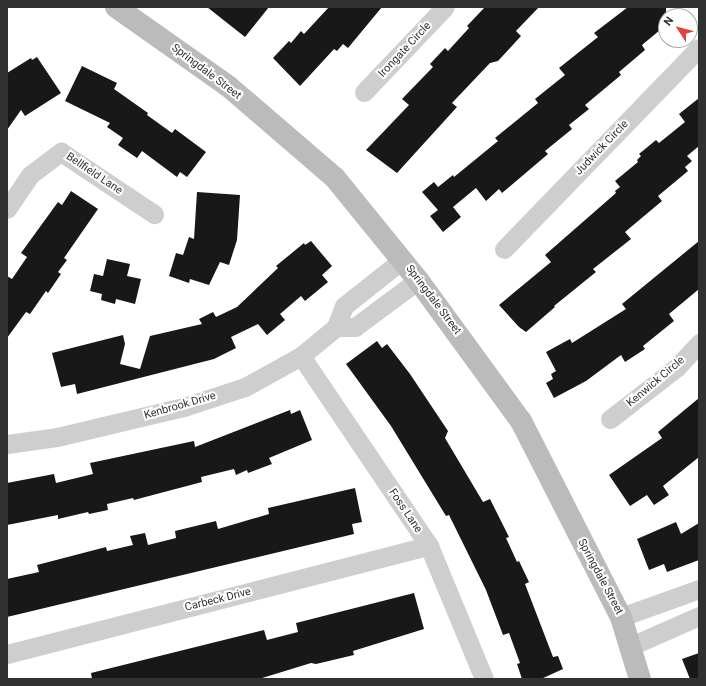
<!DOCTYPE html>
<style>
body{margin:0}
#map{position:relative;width:706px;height:686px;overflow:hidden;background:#fff;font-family:Roboto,sans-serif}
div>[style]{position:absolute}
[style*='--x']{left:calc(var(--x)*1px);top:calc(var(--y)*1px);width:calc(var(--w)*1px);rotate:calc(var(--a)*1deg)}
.building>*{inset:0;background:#181818}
.street>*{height:19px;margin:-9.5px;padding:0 9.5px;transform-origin:9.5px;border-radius:9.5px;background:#cecece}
.secondary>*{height:22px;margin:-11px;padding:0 11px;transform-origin:11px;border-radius:11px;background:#bbb}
span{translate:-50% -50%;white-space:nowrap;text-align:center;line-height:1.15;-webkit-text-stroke:4px #fff;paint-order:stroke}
.street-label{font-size:11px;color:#313131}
.frame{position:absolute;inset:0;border:8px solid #313131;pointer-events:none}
.north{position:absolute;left:658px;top:8px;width:40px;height:40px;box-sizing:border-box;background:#fff;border:1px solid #adadad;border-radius:50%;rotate:306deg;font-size:11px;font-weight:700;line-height:16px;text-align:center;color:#313131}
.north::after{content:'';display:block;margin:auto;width:14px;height:18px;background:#e0433b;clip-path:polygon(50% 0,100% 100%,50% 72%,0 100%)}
</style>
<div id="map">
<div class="building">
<i style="clip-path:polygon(207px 7px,269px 7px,245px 37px)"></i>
<i style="clip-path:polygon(329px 7px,382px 7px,348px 48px,343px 44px,337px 51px,334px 49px,300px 86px,273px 58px,289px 41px,291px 43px,301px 31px,304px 34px)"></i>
<i style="clip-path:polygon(485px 7px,539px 7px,516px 31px,521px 36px,498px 61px,490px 63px,452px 103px,457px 107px,397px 173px,366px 150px,409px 105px,402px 99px,433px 67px,430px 64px,445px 48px,448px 51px,469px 28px,467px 26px)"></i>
<i style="clip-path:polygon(628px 7px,666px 7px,666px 25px,642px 45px,645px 50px,619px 72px,621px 75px,585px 105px,589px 109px,569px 125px,572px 129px,545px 151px,548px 154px,502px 193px,499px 189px,486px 201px,476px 188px,453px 207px,461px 217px,443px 232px,430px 216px,438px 210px,422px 192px,434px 182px,438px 187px,453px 175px,454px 177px,498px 141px,495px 138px,538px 103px,535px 99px,565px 75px,559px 68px,598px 37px,594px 33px)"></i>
<i style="clip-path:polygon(37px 57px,61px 93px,25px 116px,21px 110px,7px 130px,7px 73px,31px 58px,32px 60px)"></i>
<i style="clip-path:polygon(82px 66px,117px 83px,114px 89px,148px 113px,147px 115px,172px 133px,175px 129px,206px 152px,187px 177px,180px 172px,177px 177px,142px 151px,137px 158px,118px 145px,123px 138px,107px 127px,110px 123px,65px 101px)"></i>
<i style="clip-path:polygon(699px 98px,699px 146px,687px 156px,692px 161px,685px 167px,688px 171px,658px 196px,662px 201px,625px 232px,631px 239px,593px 269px,596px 272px,554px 306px,555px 307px,526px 332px,519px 327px,499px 305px,551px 262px,545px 255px,616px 193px,615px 191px,620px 187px,615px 181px,638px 162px,637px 160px,641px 156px,639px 154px,656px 140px,659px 143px,685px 122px,679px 114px)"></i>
<i style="clip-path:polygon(71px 191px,98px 209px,64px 258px,67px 260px,58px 272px,61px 274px,48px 293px,46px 291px,30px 314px,26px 312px,7px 338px,7px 276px,12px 279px,27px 257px,21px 253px,58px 202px,62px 205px)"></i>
<i style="clip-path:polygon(197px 192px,240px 195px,237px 240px,229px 265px,220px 262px,209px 285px,190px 279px,189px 283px,169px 276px,176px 253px,183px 255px,189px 237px,194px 239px)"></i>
<i style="clip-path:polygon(311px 241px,332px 266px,322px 275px,328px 282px,305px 301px,301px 296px,280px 314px,285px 320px,267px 335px,258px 324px,231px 337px,236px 348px,214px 359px,77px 394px,75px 384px,61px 387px,52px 353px,123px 335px,125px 344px,120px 364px,140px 369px,150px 336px,202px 324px,199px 319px,213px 312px,216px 317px,237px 307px,278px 268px,276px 266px,304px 243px,305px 245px)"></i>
<i style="clip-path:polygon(699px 241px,699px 289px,669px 314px,674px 321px,643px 346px,645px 349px,625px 362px,621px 355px,586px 381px,554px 398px,546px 383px,553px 379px,551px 374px,556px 371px,546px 352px,570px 339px,572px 343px,626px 309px,622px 304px)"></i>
<i style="clip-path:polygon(107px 259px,130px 264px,127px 276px,141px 279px,135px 304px,116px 299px,115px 304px,101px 300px,102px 294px,90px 291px,94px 274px,103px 276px)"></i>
<i style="clip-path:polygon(377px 341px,382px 348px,387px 344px,410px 374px,448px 431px,445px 438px,483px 502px,490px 499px,509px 537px,506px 538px,517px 562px,519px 561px,529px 582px,525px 584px,553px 657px,558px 656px,563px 669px,541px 679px,522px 679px,517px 664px,520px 663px,509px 633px,503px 635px,486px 590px,449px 515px,446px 516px,391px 426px,346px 364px)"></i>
<i style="clip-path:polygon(699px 398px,699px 457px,663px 486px,669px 495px,654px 505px,647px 495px,630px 506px,609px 475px,662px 438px,658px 432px)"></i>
<i style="clip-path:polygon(290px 410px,291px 414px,300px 410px,312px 440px,269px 458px,272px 464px,248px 473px,247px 470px,236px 475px,234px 469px,201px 477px,202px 482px,134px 500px,133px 498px,107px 504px,108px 510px,89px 514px,88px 512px,58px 519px,58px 515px,7px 525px,7px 483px,54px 474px,56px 483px,93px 474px,90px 463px,194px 441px,195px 447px)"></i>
<i style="clip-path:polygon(355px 488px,362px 522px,352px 524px,354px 534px,7px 617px,7px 579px,39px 572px,37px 565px,106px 547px,107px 551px,133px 545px,130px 536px,145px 533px,148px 545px,176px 538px,175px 531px,216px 521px,218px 529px,269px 514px,268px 508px)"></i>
<i style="clip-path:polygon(676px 522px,681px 534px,699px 523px,699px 560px,667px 572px,664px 564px,649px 570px,637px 539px)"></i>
<i style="clip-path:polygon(414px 593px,424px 629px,353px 651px,354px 655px,316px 664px,311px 663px,259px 679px,92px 679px,91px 673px,264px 630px,267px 640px,298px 632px,296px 623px)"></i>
<i style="clip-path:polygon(699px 653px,699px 679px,690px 679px,682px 659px)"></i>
</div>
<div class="street">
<i style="--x:364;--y:92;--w:117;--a:-46.4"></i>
<i style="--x:7;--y:209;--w:41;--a:-55.9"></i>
<i style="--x:30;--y:175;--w:39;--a:-37"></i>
<i style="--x:61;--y:152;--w:112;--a:33.7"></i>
<i style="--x:504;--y:249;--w:280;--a:-45.9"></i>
<i style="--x:336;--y:327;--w:19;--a:0"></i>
<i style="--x:355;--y:327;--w:79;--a:-36.7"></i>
<i style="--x:301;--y:356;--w:229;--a:56"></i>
<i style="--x:429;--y:546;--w:144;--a:67.5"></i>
<i style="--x:610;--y:419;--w:85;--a:-37.8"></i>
<i style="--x:677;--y:367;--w:33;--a:-47"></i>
<i style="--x:7;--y:444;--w:50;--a:-8"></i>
<i style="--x:57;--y:437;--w:130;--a:-13.3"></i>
<i style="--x:184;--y:407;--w:64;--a:-18.2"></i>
<i style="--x:245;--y:387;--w:64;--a:-29"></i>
<i style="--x:301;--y:356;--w:45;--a:-39.6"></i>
<i style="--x:336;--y:327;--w:22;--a:-69"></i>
<i style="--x:344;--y:306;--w:74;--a:-38.4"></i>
<i style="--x:621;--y:617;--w:83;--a:-19.7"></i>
<i style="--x:631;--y:646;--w:74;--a:-23.8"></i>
<i style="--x:7;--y:654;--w:436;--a:-14.4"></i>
</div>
<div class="secondary">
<i style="--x:116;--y:7;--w:137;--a:35.2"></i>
<i style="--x:228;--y:86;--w:141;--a:40.7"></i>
<i style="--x:335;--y:178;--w:132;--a:50.9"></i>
<i style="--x:418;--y:280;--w:175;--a:53.9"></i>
<i style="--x:521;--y:421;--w:220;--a:63"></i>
<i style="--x:621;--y:617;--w:65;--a:73"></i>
</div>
<div class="street-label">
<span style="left:405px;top:50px;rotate:-47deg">Irongate Circle</span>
<span style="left:206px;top:72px;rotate:37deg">Springdale Street</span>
<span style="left:602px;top:148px;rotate:-46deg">Judwick Circle</span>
<span style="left:94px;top:174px;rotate:34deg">Bellfield Lane</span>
<span style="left:433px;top:300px;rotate:53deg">Springdale Street</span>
<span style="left:656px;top:382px;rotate:-40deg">Kenwick Circle</span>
<span style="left:180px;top:406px;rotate:-16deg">Kenbrook Drive</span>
<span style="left:405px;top:511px;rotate:56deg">Foss Lane</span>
<span style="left:600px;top:577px;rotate:62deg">Springdale Street</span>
<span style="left:218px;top:600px;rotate:-14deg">Carbeck Drive</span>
</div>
<div class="frame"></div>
<div class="north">N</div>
</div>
